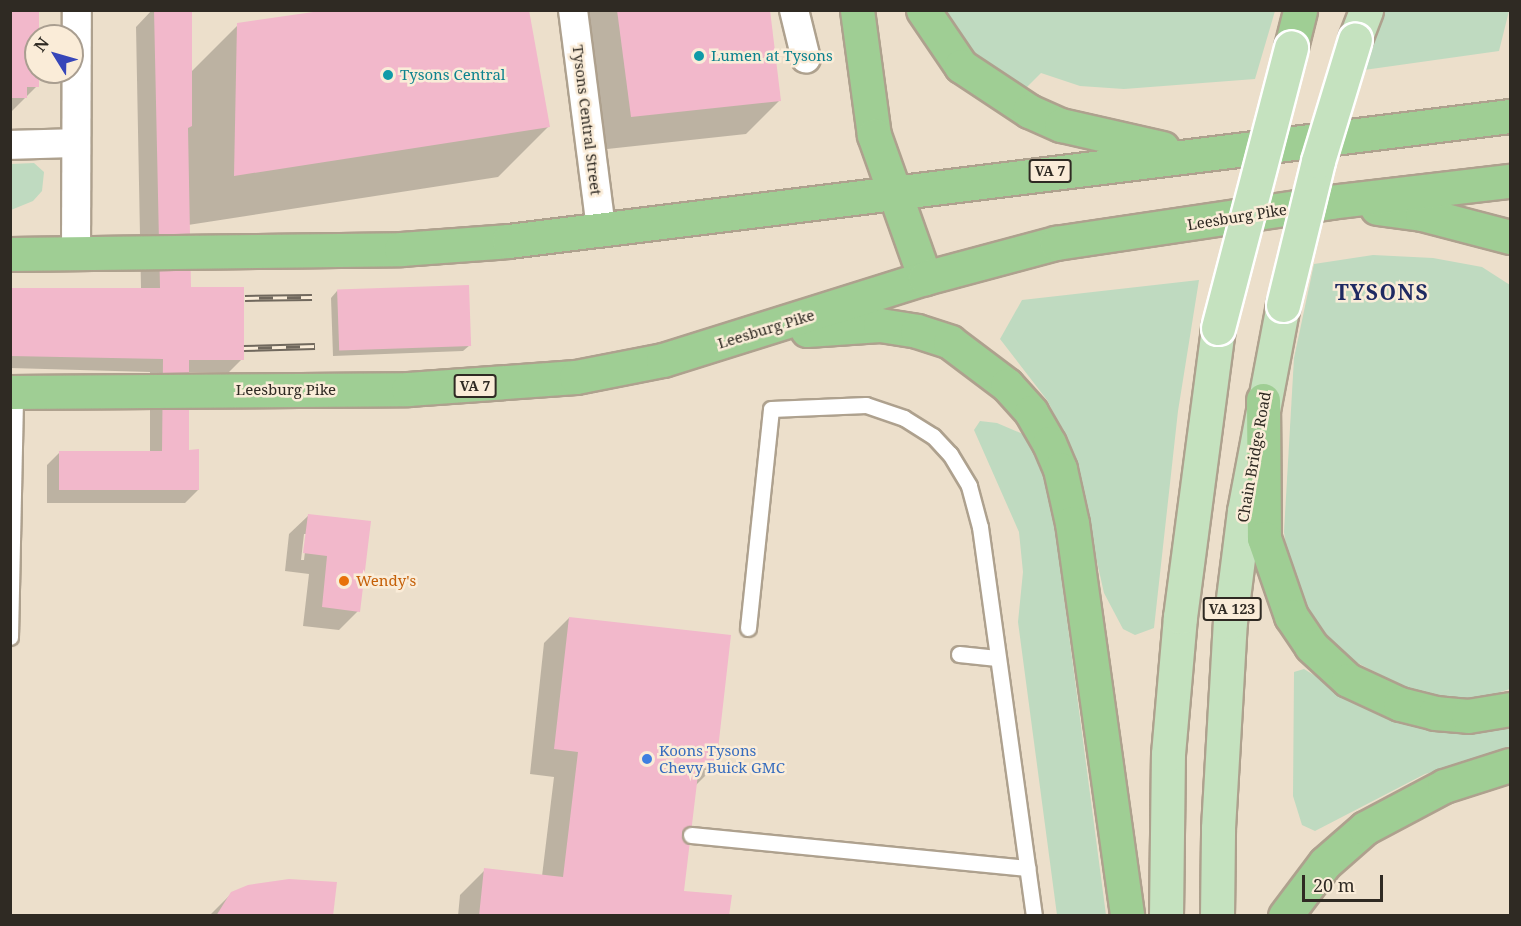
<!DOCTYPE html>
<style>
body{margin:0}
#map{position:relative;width:1521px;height:926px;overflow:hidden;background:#ecdfcb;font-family:"Noto Serif",serif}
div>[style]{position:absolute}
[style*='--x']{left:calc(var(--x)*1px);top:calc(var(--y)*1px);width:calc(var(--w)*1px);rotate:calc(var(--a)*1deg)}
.green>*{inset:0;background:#bfdac0}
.shadow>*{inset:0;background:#0003}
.building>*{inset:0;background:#f2b8cb;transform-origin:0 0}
.roads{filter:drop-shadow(2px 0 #aea18e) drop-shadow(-2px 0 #aea18e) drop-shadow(0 2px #aea18e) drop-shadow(0 -2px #aea18e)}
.lane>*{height:15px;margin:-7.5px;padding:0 7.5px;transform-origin:7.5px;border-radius:7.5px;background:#fff}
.street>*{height:28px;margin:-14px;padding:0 14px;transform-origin:14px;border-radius:14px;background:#fff}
.primary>*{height:33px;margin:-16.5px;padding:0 16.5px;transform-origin:16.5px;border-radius:16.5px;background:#c5e2bf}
.highway>*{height:33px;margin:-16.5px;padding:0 16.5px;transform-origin:16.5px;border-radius:16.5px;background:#9fce94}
.rail>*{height:7px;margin-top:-3.5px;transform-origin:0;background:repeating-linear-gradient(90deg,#faecd8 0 14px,#70685d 0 28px);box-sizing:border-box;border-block:2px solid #70685d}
.bridges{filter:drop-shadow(2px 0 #fff) drop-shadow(-2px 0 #fff) drop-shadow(0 2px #fff) drop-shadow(0 -2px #fff)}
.primary-bridge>*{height:33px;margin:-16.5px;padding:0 16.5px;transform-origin:16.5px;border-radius:16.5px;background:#c5e2bf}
.dots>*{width:16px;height:16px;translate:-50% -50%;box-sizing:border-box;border:3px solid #faecd8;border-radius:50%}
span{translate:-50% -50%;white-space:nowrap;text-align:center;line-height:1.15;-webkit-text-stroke:5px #faecd8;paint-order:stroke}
.shield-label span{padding:2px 4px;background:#faecd8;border:2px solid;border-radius:4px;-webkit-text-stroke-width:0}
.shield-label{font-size:14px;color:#2f2a23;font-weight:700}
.culture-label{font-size:15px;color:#0d838f}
.left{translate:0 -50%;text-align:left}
.street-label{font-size:15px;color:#2f2a23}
.food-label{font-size:15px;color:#c56008}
.shop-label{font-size:15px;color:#366cbe}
.district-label{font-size:21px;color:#1f2a62;font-weight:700;letter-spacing:1.5px}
.frame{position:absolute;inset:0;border:12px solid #2f2a23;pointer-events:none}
.north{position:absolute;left:24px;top:24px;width:60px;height:60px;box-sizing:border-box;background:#faecd8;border:2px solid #a99e90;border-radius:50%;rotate:307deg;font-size:16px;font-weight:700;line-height:24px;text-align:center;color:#2f2a23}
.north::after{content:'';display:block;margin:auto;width:21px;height:27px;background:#3746b9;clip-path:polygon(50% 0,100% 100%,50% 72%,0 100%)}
.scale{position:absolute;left:1302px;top:875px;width:81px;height:27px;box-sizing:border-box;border:3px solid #2f2a23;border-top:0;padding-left:8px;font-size:18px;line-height:21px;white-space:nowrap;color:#2f2a23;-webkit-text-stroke:4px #faecd8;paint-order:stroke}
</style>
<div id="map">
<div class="green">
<i style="clip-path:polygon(939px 11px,1275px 11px,1255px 79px,1124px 89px,1080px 86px,1041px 73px,1022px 92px,983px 67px,955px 37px)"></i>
<i style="clip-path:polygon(1385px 11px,1385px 10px,1509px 11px,1499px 51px,1364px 70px)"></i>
<i style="clip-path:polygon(34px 163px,44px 172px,42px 191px,33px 201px,11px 210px,11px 164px)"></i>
<i style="clip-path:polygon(1373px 255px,1433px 258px,1482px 267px,1510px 285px,1510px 689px,1491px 695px,1456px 700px,1406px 688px,1340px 654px,1305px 608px,1289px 567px,1284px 532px,1294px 358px,1314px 264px)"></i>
<i style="clip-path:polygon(1199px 280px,1178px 411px,1154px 628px,1135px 635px,1123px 629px,1104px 593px,1071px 447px,1047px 400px,1000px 339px,1022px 300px)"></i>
<i style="clip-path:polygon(980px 421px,997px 423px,1023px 434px,1039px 464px,1052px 506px,1106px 915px,1057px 915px,1018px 622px,1023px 572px,1019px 532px,974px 430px)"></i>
<i style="clip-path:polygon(1304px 669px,1370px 709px,1409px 724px,1464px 734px,1495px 729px,1510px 722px,1510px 751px,1425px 774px,1315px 831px,1302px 825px,1293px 796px,1294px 672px)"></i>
</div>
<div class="shadow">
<i style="clip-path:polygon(10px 10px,37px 86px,10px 113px)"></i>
<i style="clip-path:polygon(152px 10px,191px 10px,191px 72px,238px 25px,548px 127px,498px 177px,188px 225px,190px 286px,242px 359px,229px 372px,188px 372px,187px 451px,198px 490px,185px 503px,47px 503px,47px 465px,60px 452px,150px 452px,150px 372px,10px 368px,10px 289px,141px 288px,136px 27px)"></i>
<i style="clip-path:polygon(577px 10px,768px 10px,780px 100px,746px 134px,598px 150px)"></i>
<i style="clip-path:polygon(337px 291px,470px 345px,463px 351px,333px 356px,331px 298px)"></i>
<i style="clip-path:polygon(evenodd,309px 515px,358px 611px,339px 630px,303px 626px,309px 574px,285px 571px,289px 534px,309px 515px,304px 534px,307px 534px,304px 560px,301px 560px,304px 534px)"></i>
<i style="clip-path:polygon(569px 618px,714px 767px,695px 786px,683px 892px,728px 916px,458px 916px,460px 895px,485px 870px,542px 876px,554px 777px,530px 774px,544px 643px)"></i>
<i style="clip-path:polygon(232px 893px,331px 916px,209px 916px)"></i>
</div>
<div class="building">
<i style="clip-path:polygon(10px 10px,39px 10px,39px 87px,27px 87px,27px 98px,10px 98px)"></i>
<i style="clip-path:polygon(154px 10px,192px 10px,192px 126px,188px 128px,191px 287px,244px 287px,244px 360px,189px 360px,189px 450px,199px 449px,199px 490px,59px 490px,59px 451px,162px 451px,163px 359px,10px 356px,10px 288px,160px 288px)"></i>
<i style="clip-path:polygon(327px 10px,529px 10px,550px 127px,234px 176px,237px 23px)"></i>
<i style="clip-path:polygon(617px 10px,770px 10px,781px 101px,631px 117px)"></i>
<i style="left:469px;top:285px;width:61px;height:132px;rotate:88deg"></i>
<i style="clip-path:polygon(308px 514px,371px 521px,360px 612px,322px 607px,327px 556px,303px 553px)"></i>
<i style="clip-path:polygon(569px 617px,731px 635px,716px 767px,699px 766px,684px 891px,732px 895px,729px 916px,479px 916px,484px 868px,563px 877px,578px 752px,554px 749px)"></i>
<i style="clip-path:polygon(289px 879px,337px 882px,333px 916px,216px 916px,231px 892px,248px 885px)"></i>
</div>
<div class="roads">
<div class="lane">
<i style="--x:748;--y:628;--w:220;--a:-84"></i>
<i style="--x:771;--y:409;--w:95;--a:-2.4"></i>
<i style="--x:866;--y:405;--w:40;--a:18.9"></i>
<i style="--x:904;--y:418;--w:34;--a:32"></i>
<i style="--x:933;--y:436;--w:25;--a:47"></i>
<i style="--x:950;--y:454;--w:37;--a:59"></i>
<i style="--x:969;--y:486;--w:42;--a:75"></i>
<i style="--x:980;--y:527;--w:393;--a:82.1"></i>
<i style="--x:10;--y:637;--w:245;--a:-88.8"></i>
<i style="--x:959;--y:654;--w:38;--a:6"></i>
<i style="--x:691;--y:835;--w:338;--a:5.6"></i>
</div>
<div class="street">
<i style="--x:573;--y:10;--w:221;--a:82.7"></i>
<i style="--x:794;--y:10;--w:50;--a:76.2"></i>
<i style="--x:10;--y:145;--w:66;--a:-1.7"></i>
<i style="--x:76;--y:253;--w:243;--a:-89.8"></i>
</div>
<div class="primary">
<i style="--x:1355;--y:39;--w:31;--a:-69"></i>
<i style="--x:1166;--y:916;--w:162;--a:-89.3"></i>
<i style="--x:1168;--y:754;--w:138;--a:-85"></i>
<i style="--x:1180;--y:617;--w:291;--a:-82.5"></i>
<i style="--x:1217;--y:916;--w:88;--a:-89.3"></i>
<i style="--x:1218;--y:828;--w:206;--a:-86.7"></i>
<i style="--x:1230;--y:622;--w:112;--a:-82.8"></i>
<i style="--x:1244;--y:511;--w:210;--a:-79.3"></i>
</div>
<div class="highway">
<i style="--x:857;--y:10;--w:126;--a:82.3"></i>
<i style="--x:874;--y:135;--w:152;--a:70.4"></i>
<i style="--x:923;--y:10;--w:68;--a:55.8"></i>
<i style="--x:961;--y:66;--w:82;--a:33.5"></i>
<i style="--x:1029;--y:111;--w:35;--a:24"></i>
<i style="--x:1061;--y:125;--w:104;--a:12.8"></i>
<i style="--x:1291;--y:47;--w:38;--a:-76"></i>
<i style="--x:1377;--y:208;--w:45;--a:7.6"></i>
<i style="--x:1422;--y:214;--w:91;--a:14.6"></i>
<i style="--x:10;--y:254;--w:391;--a:-0.7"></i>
<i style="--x:401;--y:249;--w:108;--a:-4.2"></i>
<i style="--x:509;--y:241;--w:1009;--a:-7.12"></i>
<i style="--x:807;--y:330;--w:73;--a:-3.9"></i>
<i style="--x:880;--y:325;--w:37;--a:9"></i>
<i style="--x:917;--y:331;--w:35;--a:18"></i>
<i style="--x:950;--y:342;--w:71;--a:37"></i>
<i style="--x:1007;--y:385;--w:36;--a:48"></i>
<i style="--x:1031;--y:412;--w:36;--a:60"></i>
<i style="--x:1049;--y:443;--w:28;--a:67"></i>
<i style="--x:1060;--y:469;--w:55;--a:77.5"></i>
<i style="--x:1072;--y:523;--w:397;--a:82"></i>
<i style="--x:10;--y:392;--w:398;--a:-0.4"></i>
<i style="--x:408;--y:389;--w:168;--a:-4.1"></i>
<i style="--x:576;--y:377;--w:89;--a:-11.1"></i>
<i style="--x:663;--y:360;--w:275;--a:-17.4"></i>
<i style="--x:925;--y:278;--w:136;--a:-15"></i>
<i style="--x:1056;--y:243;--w:277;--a:-8.5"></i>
<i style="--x:1330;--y:202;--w:181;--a:-6.7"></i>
<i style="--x:1263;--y:400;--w:138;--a:89.6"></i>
<i style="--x:1264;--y:538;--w:83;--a:70.9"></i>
<i style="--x:1291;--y:616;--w:36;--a:56"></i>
<i style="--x:1311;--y:646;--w:50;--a:42.6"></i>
<i style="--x:1348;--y:680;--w:57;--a:24.8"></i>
<i style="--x:1400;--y:704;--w:36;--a:14"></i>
<i style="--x:1435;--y:713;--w:33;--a:5"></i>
<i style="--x:1468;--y:716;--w:43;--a:-9.5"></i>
<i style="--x:1285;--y:916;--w:66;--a:-53"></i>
<i style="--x:1325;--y:863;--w:53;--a:-41.2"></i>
<i style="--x:1365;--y:828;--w:89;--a:-28"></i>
<i style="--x:1444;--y:786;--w:69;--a:-17.7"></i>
</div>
</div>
<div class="rail">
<i style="--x:245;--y:298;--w:67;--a:-0.9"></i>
<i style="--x:244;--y:348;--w:71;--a:-1.6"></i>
</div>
<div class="bridges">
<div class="primary-bridge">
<i style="--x:1283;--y:305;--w:148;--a:-76.3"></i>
<i style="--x:1318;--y:161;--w:127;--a:-73.1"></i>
<i style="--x:1218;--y:328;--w:290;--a:-75.4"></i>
</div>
</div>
<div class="dots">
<i style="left:699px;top:56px;background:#0f9aa8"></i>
<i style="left:388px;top:75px;background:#0f9aa8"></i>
<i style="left:344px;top:581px;background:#e8710a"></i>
<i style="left:647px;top:759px;background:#3f7fe0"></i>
</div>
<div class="shield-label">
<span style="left:1050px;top:171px">VA 7</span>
<span style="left:475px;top:386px">VA 7</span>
<span style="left:1232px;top:609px">VA 123</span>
</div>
<div class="culture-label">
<span class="left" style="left:711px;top:56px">Lumen at Tysons</span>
<span class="left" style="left:400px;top:75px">Tysons Central</span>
</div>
<div class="street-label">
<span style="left:587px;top:120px;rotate:83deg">Tysons Central Street</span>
<span style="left:1237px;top:217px;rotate:-9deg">Leesburg Pike</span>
<span style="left:766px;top:329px;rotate:-17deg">Leesburg Pike</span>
<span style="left:286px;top:390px">Leesburg Pike</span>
<span style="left:1254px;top:457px;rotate:-80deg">Chain Bridge Road</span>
</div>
<div class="food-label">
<span class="left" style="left:356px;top:581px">Wendy's</span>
</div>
<div class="shop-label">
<span class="left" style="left:659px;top:759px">Koons Tysons<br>Chevy Buick GMC</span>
</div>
<div class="district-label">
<span style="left:1382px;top:292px">TYSONS</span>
</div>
<div class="frame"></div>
<div class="north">N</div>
<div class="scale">20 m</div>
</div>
